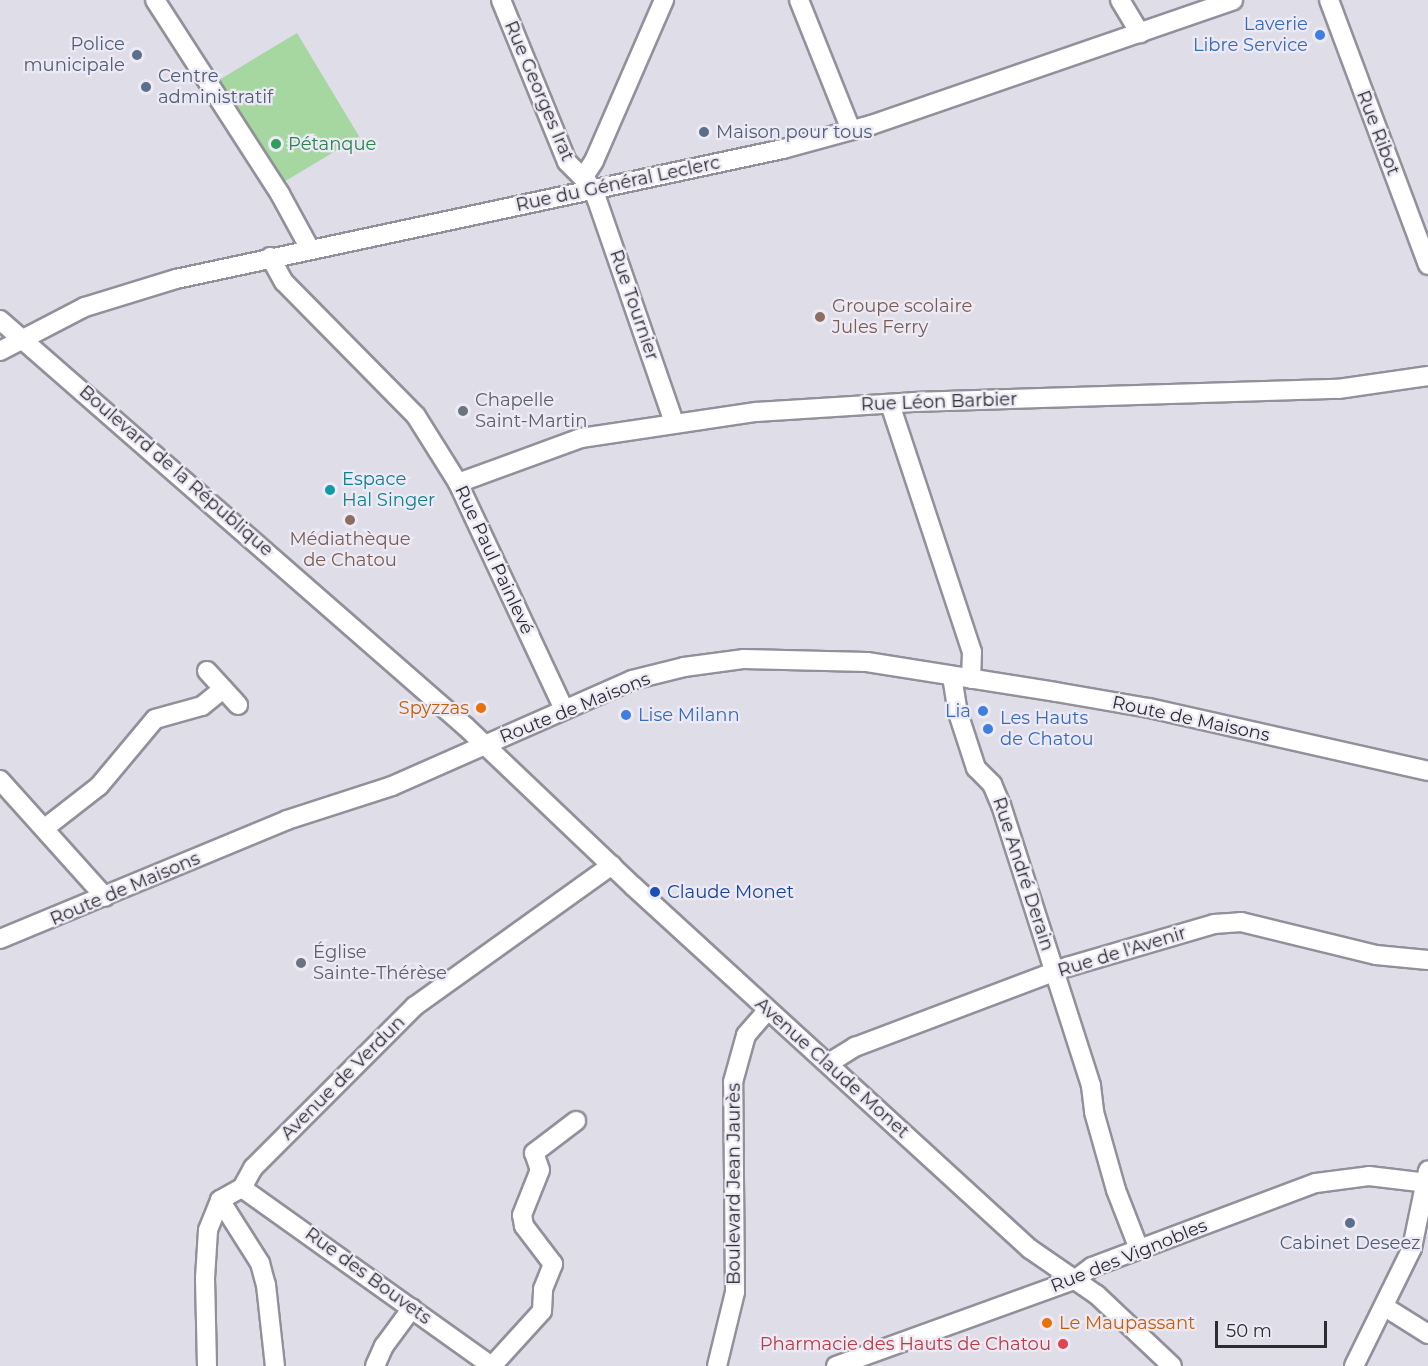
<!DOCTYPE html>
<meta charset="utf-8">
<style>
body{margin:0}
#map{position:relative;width:1428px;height:1366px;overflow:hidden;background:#dfdde8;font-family:Montserrat,sans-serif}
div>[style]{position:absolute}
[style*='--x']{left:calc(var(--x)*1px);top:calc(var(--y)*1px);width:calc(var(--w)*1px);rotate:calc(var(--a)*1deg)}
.green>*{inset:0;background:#a6d7a1;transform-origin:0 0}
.roads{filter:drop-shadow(2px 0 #92909a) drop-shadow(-2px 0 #92909a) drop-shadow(0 2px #92909a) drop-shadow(0 -2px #92909a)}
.minor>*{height:18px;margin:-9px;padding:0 9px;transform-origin:9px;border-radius:9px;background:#fff}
.dots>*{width:16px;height:16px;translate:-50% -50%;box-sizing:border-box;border:3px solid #edeaf5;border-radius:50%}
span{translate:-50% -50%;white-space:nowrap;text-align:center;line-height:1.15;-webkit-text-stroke:4.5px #edeaf5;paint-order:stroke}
.shop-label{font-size:18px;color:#366cbe}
.right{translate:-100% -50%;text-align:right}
.left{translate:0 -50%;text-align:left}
.service-label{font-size:18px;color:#4e5e75}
.street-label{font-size:18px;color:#2d2c30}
.leisure-label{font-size:18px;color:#27864d}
.education-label{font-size:18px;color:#785e54}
.worship-label{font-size:18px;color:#5b616d}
.culture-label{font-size:18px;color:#0d838f}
.food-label{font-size:18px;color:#c56008}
.transit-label{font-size:18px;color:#164399}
.health-label{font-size:18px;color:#be3a42}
.scale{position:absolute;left:1215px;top:1321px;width:112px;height:27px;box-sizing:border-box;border:3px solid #2d2c30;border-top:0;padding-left:8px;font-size:18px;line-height:21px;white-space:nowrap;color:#2d2c30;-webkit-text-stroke:4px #edeaf5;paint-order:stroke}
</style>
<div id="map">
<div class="green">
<i style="left:297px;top:33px;width:121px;height:92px;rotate:59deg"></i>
</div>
<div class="roads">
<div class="minor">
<i style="--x:155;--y:0;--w:231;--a:57.2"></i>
<i style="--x:280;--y:194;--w:63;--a:61.4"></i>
<i style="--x:501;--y:0;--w:175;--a:67.8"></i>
<i style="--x:567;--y:162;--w:31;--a:45"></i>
<i style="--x:589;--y:184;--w:18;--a:63"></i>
<i style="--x:597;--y:200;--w:235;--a:70.9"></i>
<i style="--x:799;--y:0;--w:140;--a:68.2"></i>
<i style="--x:1120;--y:0;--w:39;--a:59"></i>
<i style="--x:1329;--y:0;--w:283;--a:69.5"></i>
<i style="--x:583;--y:178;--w:20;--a:-57"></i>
<i style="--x:594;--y:161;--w:176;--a:-66.5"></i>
<i style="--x:270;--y:257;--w:29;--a:61"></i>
<i style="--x:284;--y:282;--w:188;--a:45.4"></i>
<i style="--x:416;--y:416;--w:79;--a:57.9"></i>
<i style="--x:458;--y:483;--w:250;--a:64.9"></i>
<i style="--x:0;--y:320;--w:619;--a:41.13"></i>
<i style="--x:466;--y:727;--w:231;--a:43.6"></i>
<i style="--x:633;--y:886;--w:538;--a:42.44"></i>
<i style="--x:1030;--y:1249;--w:81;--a:34.5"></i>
<i style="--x:1097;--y:1295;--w:103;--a:43.4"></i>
<i style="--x:0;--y:351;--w:96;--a:-27.4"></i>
<i style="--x:85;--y:307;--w:95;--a:-17.1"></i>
<i style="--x:176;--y:279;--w:621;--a:-12.09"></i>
<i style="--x:783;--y:149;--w:91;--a:-15.3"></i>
<i style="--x:871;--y:125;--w:383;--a:-19"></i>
<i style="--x:890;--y:404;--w:261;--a:71.7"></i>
<i style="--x:972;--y:652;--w:27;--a:92"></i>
<i style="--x:458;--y:483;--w:131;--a:-20.1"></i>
<i style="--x:581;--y:438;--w:177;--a:-8.5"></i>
<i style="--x:756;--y:412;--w:157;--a:-3.6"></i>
<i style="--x:913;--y:402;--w:425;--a:-1.8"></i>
<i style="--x:1338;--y:389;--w:91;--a:-8.2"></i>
<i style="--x:207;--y:671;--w:46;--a:47.6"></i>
<i style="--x:952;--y:676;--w:37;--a:81"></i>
<i style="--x:958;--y:713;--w:58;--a:71.9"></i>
<i style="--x:976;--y:768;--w:23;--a:45"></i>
<i style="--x:992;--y:784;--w:23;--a:67"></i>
<i style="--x:1001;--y:805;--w:295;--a:72.2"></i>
<i style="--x:1091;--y:1086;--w:26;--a:83"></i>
<i style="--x:1094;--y:1112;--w:81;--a:74.2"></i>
<i style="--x:1116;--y:1190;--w:63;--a:68.7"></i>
<i style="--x:0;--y:780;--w:157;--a:48.1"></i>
<i style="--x:45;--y:828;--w:68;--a:-37.9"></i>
<i style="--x:99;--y:786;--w:87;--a:-50.1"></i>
<i style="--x:155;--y:719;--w:49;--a:-15.5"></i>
<i style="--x:202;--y:706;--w:27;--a:-39"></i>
<i style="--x:0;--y:939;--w:311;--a:-22.5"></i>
<i style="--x:287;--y:820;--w:110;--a:-17.9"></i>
<i style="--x:392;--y:786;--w:262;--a:-23.8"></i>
<i style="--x:632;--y:680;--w:54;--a:-14"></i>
<i style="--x:684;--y:667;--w:61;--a:-7.6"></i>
<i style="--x:744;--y:659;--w:123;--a:1.4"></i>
<i style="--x:867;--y:662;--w:191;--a:9"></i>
<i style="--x:1056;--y:692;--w:94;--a:9.8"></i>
<i style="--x:1149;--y:708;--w:286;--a:12.7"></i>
<i style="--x:829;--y:1063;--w:31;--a:-32"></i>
<i style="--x:855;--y:1047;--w:227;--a:-20.7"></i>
<i style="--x:1067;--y:967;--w:153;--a:-16.3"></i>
<i style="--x:1214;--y:924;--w:27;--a:-4"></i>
<i style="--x:1241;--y:922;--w:139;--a:13.7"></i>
<i style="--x:1376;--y:955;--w:52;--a:5.5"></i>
<i style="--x:242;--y:1188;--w:307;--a:35.5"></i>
<i style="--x:220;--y:1200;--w:75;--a:57.6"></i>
<i style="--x:260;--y:1263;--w:23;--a:75"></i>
<i style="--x:266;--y:1285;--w:81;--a:83.7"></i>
<i style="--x:1385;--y:1307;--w:51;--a:32.1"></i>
<i style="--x:207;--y:1366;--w:88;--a:-91.3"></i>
<i style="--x:205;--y:1278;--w:48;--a:-86.4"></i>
<i style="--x:208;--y:1230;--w:32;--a:-68"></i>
<i style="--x:220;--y:1200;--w:25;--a:-29"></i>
<i style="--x:242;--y:1188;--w:23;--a:-61"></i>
<i style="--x:253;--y:1168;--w:229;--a:-45"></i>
<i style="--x:415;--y:1006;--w:242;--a:-35.6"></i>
<i style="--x:375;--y:1366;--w:22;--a:-66"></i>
<i style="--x:384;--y:1346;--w:47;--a:-53.6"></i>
<i style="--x:492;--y:1366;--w:74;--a:-47.7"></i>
<i style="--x:542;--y:1311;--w:22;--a:-87"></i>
<i style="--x:543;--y:1289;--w:27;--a:-68"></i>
<i style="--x:553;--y:1264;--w:48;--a:-127.3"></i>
<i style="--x:524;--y:1226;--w:11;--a:-100"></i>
<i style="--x:522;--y:1215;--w:48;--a:-68.2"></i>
<i style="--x:540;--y:1170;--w:18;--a:-109"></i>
<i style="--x:534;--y:1153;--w:53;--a:-37.3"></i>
<i style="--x:717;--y:1366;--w:76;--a:-76.3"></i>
<i style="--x:735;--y:1292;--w:210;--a:-90.5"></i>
<i style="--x:733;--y:1082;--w:49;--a:-74.5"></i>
<i style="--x:746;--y:1035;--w:33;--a:-49"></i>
<i style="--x:836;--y:1366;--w:255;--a:-19.9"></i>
<i style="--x:1076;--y:1279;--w:20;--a:-37"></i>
<i style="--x:1092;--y:1267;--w:239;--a:-20.6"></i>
<i style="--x:1316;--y:1183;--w:53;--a:-7.5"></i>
<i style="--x:1369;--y:1176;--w:59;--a:6.8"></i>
<i style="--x:1354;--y:1366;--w:131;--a:-63.8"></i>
<i style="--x:1412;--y:1248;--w:79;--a:-78.3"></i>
</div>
</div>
<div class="dots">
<i style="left:1320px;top:35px;background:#3f7fe0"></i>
<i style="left:137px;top:55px;background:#5c6f8a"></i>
<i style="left:146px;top:87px;background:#5c6f8a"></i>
<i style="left:704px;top:132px;background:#5c6f8a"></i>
<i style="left:276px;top:144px;background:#2e9e5b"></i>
<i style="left:820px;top:317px;background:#8d6e63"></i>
<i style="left:463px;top:411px;background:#6b7280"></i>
<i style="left:330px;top:490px;background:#0f9aa8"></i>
<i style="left:350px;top:520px;background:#8d6e63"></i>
<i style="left:481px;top:708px;background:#e8710a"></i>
<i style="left:983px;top:711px;background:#3f7fe0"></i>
<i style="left:626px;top:715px;background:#3f7fe0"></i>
<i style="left:988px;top:729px;background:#3f7fe0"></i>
<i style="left:655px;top:892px;background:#1a4fb4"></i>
<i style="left:301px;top:963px;background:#6b7280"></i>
<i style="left:1350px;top:1223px;background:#5c6f8a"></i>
<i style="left:1047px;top:1323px;background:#e8710a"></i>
<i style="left:1063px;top:1344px;background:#e0444e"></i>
</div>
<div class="shop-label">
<span class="right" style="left:1308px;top:35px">Laverie<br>Libre Service</span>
<span class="right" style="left:971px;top:711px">Lia</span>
<span class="left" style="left:638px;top:715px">Lise Milann</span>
<span class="left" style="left:1000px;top:729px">Les Hauts<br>de Chatou</span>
</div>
<div class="service-label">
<span class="right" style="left:125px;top:55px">Police<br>municipale</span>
<span class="left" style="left:158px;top:87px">Centre<br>administratif</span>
<span class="left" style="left:716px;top:132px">Maison pour tous</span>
<span style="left:1350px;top:1243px">Cabinet Deseez</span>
</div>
<div class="street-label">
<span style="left:539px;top:91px;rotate:67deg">Rue Georges Irat</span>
<span style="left:1378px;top:133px;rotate:69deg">Rue Ribot</span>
<span style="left:618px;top:184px;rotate:-12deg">Rue du Général Leclerc</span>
<span style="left:634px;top:305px;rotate:71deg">Rue Tournier</span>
<span style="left:939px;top:402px;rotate:-2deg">Rue Léon Barbier</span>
<span style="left:176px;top:471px;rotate:41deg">Boulevard de la République</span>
<span style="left:494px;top:560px;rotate:65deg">Rue Paul Painlevé</span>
<span style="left:575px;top:708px;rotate:-22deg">Route de Maisons</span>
<span style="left:1191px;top:719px;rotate:12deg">Route de Maisons</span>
<span style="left:1023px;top:874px;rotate:72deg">Rue André Derain</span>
<span style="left:125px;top:889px;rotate:-23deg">Route de Maisons</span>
<span style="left:1122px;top:952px;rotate:-17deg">Rue de l'Avenir</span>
<span style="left:832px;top:1068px;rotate:42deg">Avenue Claude Monet</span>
<span style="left:343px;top:1078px;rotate:-45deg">Avenue de Verdun</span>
<span style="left:734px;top:1184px;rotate:-90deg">Boulevard Jean Jaurès</span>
<span style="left:1129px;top:1256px;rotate:-22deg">Rue des Vignobles</span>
<span style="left:368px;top:1276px;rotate:36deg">Rue des Bouvets</span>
</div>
<div class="leisure-label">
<span class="left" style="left:288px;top:144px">Pétanque</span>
</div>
<div class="education-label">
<span class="left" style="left:832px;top:317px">Groupe scolaire<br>Jules Ferry</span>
<span style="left:350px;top:550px">Médiathèque<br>de Chatou</span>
</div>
<div class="worship-label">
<span class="left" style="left:475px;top:411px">Chapelle<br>Saint-Martin</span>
<span class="left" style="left:313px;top:963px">Église<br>Sainte-Thérèse</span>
</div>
<div class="culture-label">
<span class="left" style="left:342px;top:490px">Espace<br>Hal Singer</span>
</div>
<div class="food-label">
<span class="right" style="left:469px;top:708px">Spyzzas</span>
<span class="left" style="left:1059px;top:1323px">Le Maupassant</span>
</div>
<div class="transit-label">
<span class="left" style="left:667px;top:892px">Claude Monet</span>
</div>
<div class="health-label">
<span class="right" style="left:1051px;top:1344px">Pharmacie des Hauts de Chatou</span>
</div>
<div class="scale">50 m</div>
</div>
